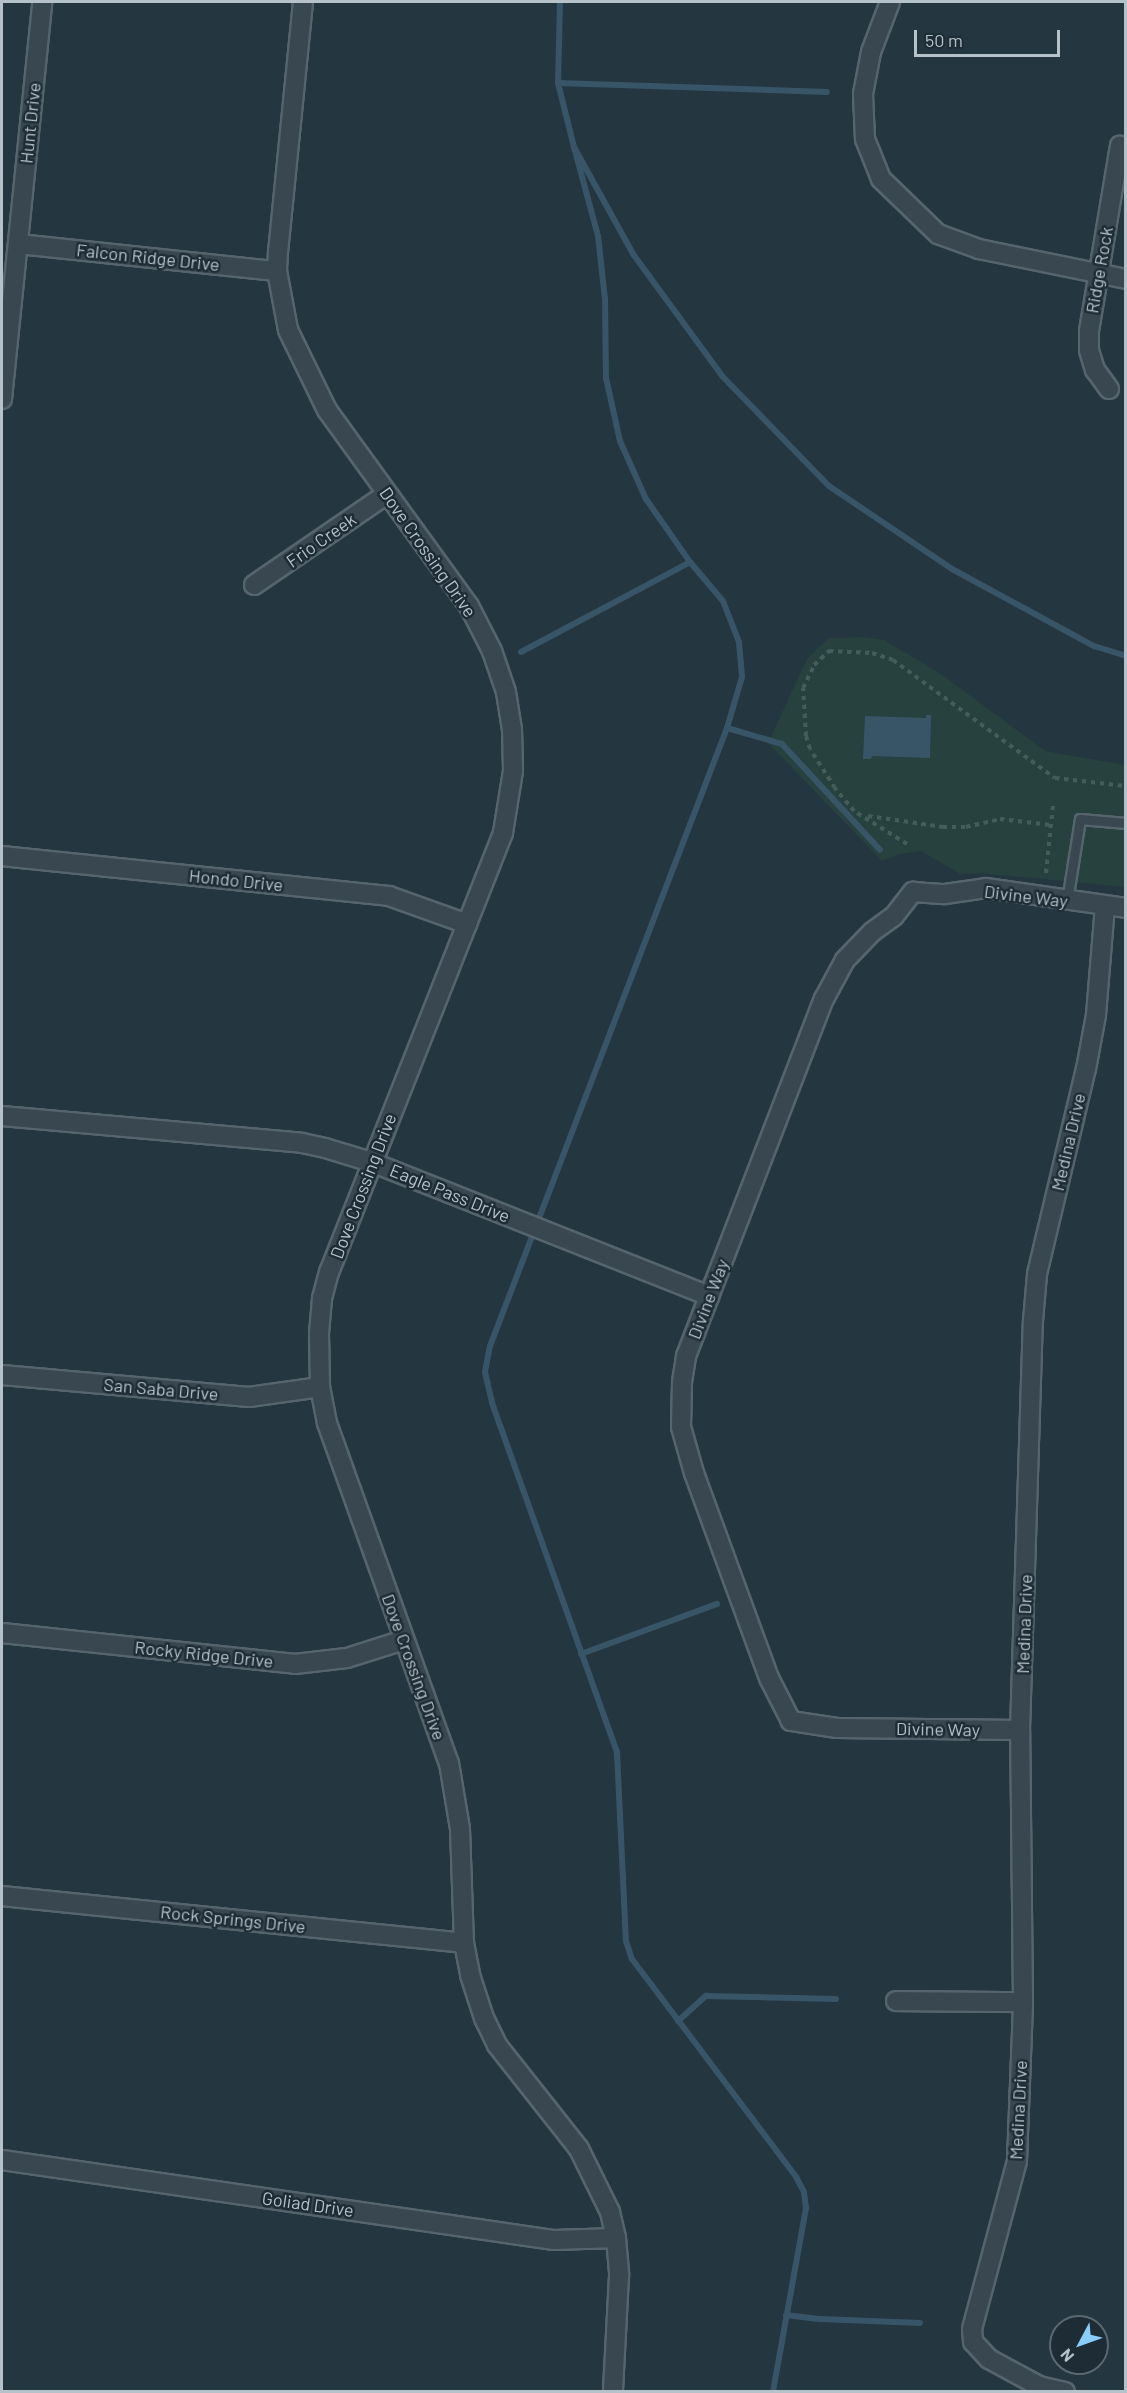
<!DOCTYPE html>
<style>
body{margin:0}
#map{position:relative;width:1127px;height:2393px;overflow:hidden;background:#243640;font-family:Barlow,sans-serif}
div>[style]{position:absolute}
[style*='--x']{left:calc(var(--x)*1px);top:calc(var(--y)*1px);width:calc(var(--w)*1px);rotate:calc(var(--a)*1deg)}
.green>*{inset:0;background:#26413e}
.water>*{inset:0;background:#385567}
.stream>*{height:6px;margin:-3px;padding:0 3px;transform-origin:3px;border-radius:3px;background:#385567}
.path>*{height:4px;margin-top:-2px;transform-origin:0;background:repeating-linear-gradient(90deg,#445d5a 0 4.5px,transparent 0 9px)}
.roads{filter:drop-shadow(2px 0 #56656d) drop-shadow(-2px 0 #56656d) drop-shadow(0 2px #56656d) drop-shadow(0 -2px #56656d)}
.lane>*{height:9px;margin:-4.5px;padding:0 4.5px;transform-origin:4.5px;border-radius:4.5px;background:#384750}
.street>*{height:18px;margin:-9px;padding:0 9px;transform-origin:9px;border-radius:9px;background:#384750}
span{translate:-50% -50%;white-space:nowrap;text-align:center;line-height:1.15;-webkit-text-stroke:5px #1d2c35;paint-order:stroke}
.street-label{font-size:18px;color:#b5c2ca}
.frame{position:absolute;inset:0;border:3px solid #b5c2ca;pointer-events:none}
.north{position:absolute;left:1049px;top:2315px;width:60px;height:60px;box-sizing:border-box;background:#1d2c35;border:2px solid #5a6871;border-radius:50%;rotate:229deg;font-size:16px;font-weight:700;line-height:24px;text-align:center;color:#b5c2ca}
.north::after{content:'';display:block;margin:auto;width:21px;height:27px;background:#8acdfa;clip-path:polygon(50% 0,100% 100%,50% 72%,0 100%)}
.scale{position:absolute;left:914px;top:30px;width:146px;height:27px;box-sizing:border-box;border:3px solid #b5c2ca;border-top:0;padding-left:8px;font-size:18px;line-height:21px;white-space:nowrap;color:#b5c2ca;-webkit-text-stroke:4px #1d2c35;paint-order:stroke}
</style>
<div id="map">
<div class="green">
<i style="clip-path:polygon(864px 637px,884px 640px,941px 674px,1045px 751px,1125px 765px,1125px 887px,979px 873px,960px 874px,921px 851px,899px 854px,882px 861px,768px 743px,807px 659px,829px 638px)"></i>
</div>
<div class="water">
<i style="clip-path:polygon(926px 715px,931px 715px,930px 758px,872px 756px,871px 759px,863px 759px,865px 716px,926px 718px)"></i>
</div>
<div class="stream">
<i style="--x:560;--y:2;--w:81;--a:91.4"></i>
<i style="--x:558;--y:83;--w:66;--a:76"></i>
<i style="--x:574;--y:147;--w:122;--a:61.1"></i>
<i style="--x:633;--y:254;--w:152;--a:53.8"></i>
<i style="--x:723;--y:377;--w:152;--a:45.8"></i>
<i style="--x:829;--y:486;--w:148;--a:34"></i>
<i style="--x:952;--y:569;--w:162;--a:28.5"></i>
<i style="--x:1094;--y:646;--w:34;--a:17"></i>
<i style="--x:558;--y:83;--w:269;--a:1.9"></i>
<i style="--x:574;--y:147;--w:92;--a:74.9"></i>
<i style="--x:598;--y:236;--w:63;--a:83.7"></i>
<i style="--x:605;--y:299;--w:79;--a:89.3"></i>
<i style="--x:606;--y:378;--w:65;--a:77.5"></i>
<i style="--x:620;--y:441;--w:64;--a:65.9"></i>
<i style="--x:646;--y:499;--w:77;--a:55.1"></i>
<i style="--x:690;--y:562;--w:51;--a:49.8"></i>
<i style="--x:723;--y:601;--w:44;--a:68.7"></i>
<i style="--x:739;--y:642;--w:35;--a:85"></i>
<i style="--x:742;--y:677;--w:53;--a:106.4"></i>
<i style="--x:727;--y:728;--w:662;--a:110.98"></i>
<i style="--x:490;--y:1346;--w:26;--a:101"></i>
<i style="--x:485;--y:1372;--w:32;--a:77"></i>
<i style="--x:492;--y:1403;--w:371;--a:70.3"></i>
<i style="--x:617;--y:1752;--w:189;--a:87.3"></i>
<i style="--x:626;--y:1941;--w:19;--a:72"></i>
<i style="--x:632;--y:1959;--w:273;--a:53"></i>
<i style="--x:796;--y:2177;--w:17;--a:62"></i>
<i style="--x:804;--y:2192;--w:16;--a:83"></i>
<i style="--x:806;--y:2208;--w:187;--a:100.2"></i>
<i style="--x:521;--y:652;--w:191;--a:-28"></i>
<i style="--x:727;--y:728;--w:57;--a:16.2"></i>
<i style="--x:782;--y:744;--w:144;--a:47.2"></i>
<i style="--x:581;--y:1654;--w:145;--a:-20.2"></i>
<i style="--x:678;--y:2021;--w:38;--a:-42"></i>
<i style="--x:706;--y:1996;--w:130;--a:1.3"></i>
<i style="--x:786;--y:2315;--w:35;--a:7"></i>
<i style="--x:821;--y:2319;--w:99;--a:2.3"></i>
</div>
<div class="path">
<i style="--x:868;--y:816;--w:76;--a:8.3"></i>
<i style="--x:943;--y:827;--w:23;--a:0"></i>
<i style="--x:966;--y:827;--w:35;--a:-13"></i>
<i style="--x:1000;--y:819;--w:51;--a:6.7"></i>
<i style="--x:907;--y:844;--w:62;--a:-148.1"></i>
<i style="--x:854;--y:811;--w:30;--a:-130"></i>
<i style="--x:835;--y:788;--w:46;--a:-122.7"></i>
<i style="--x:810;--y:749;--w:14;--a:-107"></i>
<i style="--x:806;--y:736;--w:48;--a:-93.6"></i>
<i style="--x:803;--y:688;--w:25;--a:-64"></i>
<i style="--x:814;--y:665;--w:21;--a:-43"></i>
<i style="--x:829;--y:651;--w:43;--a:2.7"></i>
<i style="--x:872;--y:653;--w:22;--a:18"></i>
<i style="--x:893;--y:660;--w:200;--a:36.1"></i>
<i style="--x:1055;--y:778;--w:71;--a:6.4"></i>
<i style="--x:1046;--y:873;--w:68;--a:-84.1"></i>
</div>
<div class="roads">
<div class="lane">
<i style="--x:1067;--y:901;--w:83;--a:-81"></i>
<i style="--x:1080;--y:819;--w:46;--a:5"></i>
</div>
<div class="street">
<i style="--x:303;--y:2;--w:250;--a:95.7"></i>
<i style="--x:278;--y:251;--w:20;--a:93"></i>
<i style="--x:277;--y:271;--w:60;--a:79.4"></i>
<i style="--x:288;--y:330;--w:89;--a:64"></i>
<i style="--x:327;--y:410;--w:242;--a:54.1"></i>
<i style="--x:469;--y:606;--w:51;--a:62.9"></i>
<i style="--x:492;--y:651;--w:43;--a:71.1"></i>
<i style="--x:506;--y:692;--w:37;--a:81"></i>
<i style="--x:512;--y:729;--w:42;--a:88.6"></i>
<i style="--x:513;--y:771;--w:63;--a:99.2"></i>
<i style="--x:503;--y:833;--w:472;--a:111.6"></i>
<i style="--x:329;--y:1272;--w:28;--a:105"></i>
<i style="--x:322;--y:1299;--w:34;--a:95"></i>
<i style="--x:319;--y:1333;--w:54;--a:88.9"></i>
<i style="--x:320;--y:1387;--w:37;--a:79"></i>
<i style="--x:327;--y:1423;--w:361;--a:70.3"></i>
<i style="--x:449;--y:1763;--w:67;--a:80.5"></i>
<i style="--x:460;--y:1829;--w:114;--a:88"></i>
<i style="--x:464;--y:1943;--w:33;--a:79"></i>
<i style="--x:470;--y:1975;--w:45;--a:72"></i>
<i style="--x:484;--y:2018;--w:30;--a:64"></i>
<i style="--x:497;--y:2045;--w:132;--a:51.7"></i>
<i style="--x:579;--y:2149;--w:70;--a:63.8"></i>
<i style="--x:610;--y:2212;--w:27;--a:77"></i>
<i style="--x:616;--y:2238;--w:38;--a:85"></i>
<i style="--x:619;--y:2276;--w:116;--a:93"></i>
<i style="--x:890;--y:2;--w:53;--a:110.8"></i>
<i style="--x:871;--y:52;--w:43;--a:100.8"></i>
<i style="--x:863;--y:94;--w:45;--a:87.5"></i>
<i style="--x:865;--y:139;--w:43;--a:68.2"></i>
<i style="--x:881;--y:179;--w:79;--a:44"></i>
<i style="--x:938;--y:234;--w:44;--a:20.1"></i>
<i style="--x:979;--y:249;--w:150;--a:11.5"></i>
<i style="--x:18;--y:244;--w:260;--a:6"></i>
<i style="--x:1109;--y:389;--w:24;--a:-126"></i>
<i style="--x:1095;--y:370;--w:21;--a:-107"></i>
<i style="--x:1089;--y:350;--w:19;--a:-90"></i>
<i style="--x:1089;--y:331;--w:188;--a:-80.5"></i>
<i style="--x:2;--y:399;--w:399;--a:-84.2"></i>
<i style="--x:254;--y:585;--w:161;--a:-34.4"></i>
<i style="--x:2;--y:856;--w:389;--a:5.9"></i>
<i style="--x:389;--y:896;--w:83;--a:19.7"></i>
<i style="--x:2;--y:1116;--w:301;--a:5.1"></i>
<i style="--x:302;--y:1143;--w:24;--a:12"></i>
<i style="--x:325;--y:1148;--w:48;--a:16.9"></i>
<i style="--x:371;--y:1162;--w:364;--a:21.6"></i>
<i style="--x:2;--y:1375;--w:248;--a:5.1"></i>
<i style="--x:249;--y:1397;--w:72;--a:-8"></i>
<i style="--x:2;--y:1633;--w:295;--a:6"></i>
<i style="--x:295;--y:1664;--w:52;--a:-6.6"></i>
<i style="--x:347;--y:1658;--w:60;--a:-17.5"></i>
<i style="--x:1020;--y:1730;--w:183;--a:-179.4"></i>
<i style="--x:837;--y:1728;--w:47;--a:-171.3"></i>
<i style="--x:791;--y:1721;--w:48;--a:-117.1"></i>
<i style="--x:769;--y:1678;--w:218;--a:-110.1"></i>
<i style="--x:694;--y:1473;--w:48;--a:-105.8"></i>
<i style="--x:681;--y:1427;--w:45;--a:-88.7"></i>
<i style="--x:682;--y:1382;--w:26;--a:-81"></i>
<i style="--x:686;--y:1356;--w:383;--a:-68.9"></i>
<i style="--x:824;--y:999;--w:44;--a:-61.7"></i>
<i style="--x:845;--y:960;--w:39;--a:-46"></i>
<i style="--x:872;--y:932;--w:27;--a:-36"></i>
<i style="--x:894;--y:916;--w:31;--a:-52"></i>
<i style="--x:913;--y:892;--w:32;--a:4"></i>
<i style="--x:945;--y:894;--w:41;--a:-8.3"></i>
<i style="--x:986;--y:888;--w:141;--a:8.1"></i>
<i style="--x:2;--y:1896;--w:464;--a:5.8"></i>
<i style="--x:896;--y:2001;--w:127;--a:0.5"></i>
<i style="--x:2;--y:2160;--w:558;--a:8.25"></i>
<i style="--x:554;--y:2240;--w:62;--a:-1.8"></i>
<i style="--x:1065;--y:2392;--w:27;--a:-167"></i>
<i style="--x:1039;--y:2386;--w:57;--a:-151.6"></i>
<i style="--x:989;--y:2359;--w:23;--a:-133"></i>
<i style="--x:973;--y:2342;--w:13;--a:-94"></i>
<i style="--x:972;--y:2329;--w:174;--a:-75"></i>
<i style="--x:1017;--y:2161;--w:159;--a:-87.8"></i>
<i style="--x:1023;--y:2002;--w:272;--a:-90.6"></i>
<i style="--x:1020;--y:1730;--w:409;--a:-88.2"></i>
<i style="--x:1033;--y:1321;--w:47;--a:-85.1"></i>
<i style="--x:1037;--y:1274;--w:211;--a:-76.6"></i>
<i style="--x:1086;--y:1069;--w:55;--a:-79.5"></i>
<i style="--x:1096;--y:1015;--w:109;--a:-85.3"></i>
</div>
</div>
<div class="street-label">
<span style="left:30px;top:123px;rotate:-84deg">Hunt Drive</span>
<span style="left:148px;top:257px;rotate:6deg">Falcon Ridge Drive</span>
<span style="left:1099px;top:270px;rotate:-80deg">Ridge Rock</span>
<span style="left:321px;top:540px;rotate:-35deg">Frio Creek</span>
<span style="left:428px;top:552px;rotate:55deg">Dove Crossing Drive</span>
<span style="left:236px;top:880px;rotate:6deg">Hondo Drive</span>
<span style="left:1026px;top:896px;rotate:7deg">Divine Way</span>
<span style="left:1068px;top:1142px;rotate:-77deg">Medina Drive</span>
<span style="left:363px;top:1186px;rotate:-69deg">Dove Crossing Drive</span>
<span style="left:450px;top:1193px;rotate:22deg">Eagle Pass Drive</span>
<span style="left:708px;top:1299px;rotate:-69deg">Divine Way</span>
<span style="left:161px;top:1389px;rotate:5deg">San Saba Drive</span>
<span style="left:1024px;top:1624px;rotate:-88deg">Medina Drive</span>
<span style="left:204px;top:1654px;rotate:6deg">Rocky Ridge Drive</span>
<span style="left:414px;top:1667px;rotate:70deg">Dove Crossing Drive</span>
<span style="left:938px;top:1729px;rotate:1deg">Divine Way</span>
<span style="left:233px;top:1919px;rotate:6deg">Rock Springs Drive</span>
<span style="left:1018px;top:2110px;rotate:-87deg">Medina Drive</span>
<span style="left:308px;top:2204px;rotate:8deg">Goliad Drive</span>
</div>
<div class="frame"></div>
<div class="north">N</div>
<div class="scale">50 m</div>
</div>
